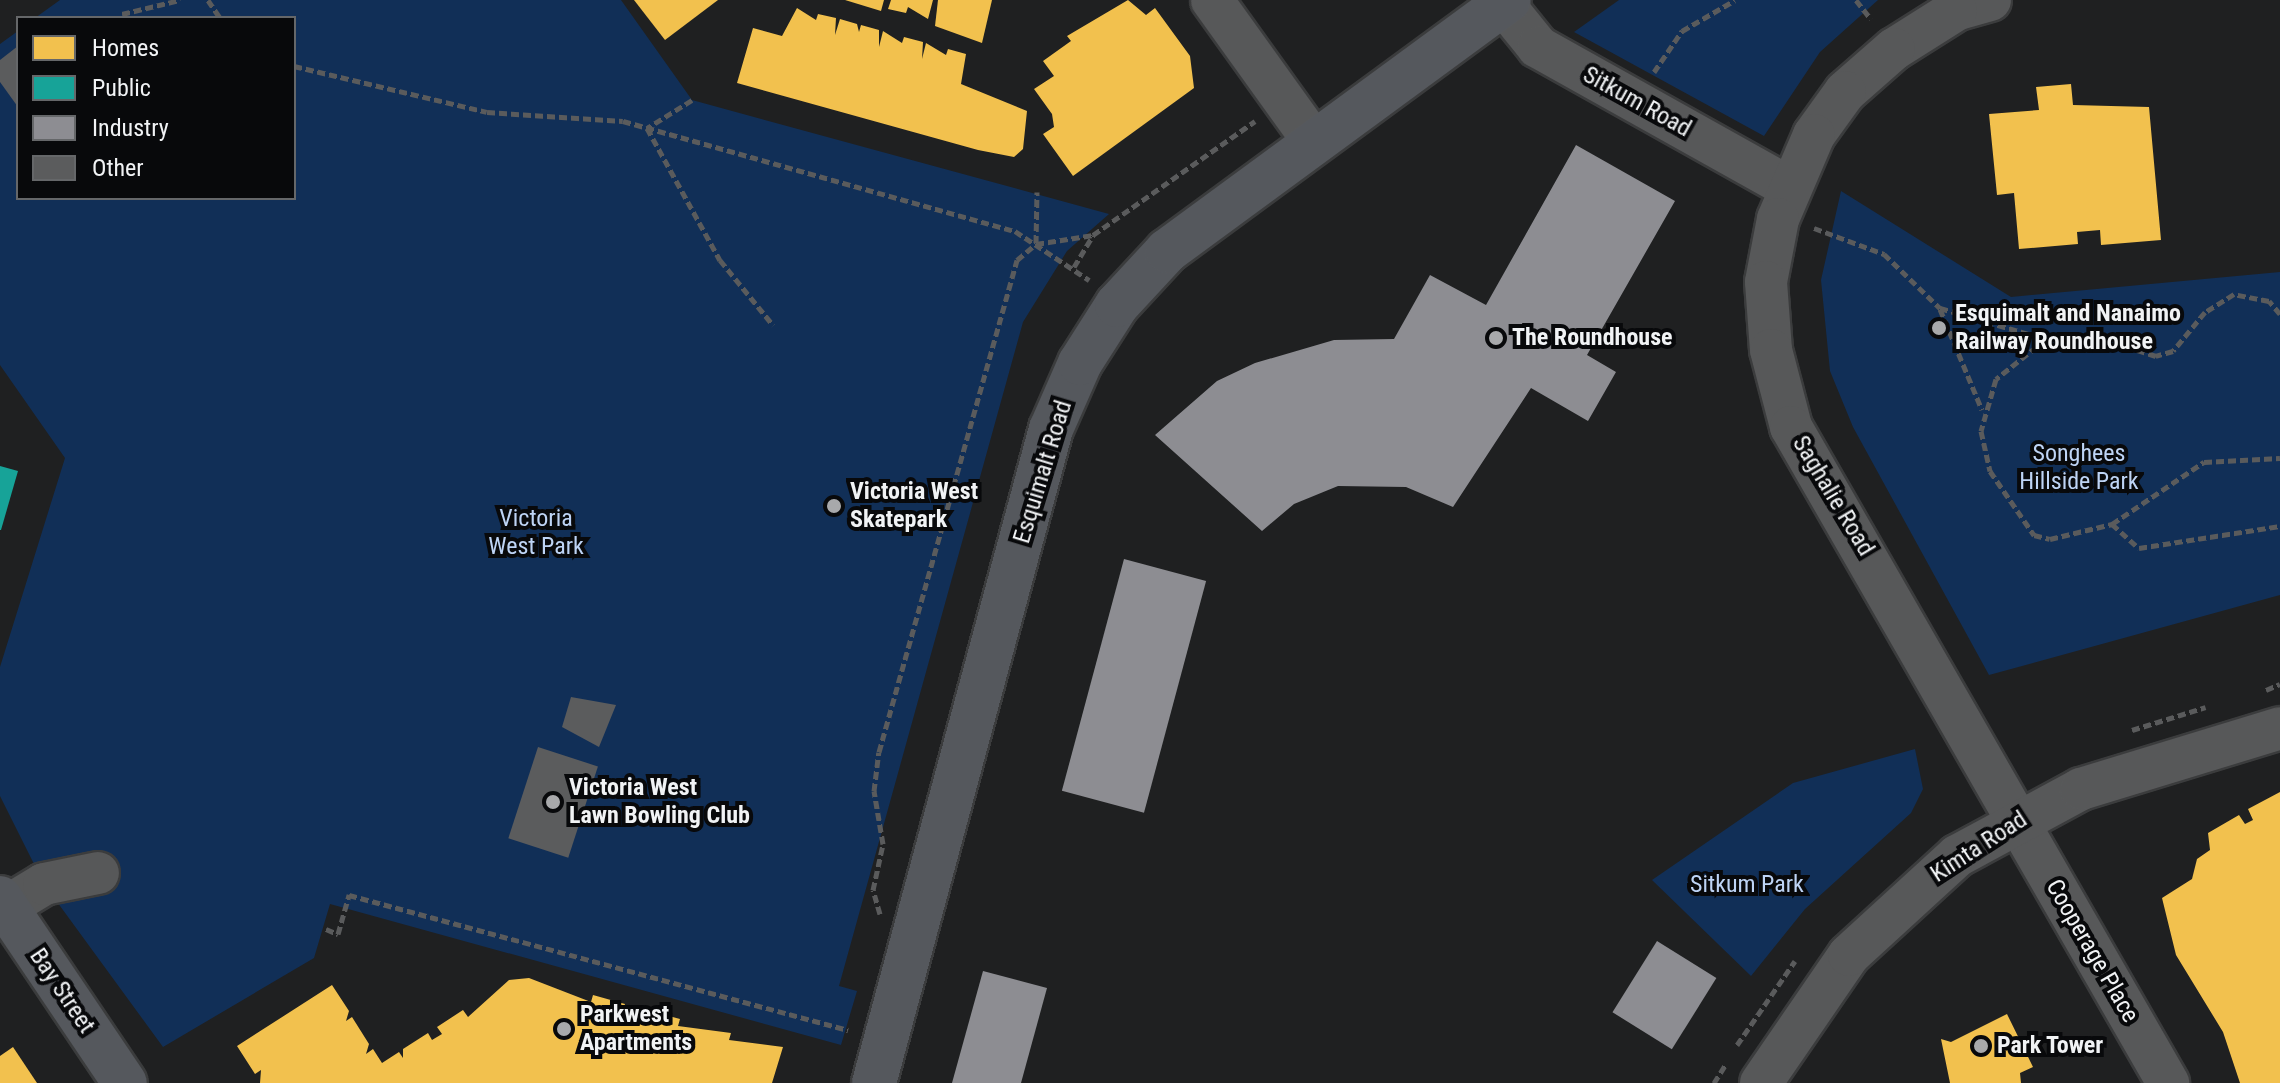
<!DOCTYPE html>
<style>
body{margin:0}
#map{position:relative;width:2280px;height:1083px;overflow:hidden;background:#1f2021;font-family:"Roboto Condensed",sans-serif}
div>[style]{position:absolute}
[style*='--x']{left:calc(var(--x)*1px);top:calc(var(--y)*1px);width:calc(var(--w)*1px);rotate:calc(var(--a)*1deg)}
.green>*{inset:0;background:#112f57}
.homes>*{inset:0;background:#f2c14e}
.public>*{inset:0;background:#17a398}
.industry>*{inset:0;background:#8d8d92;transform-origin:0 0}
.building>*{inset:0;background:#5b5c5d;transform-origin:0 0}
.path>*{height:5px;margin-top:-2.5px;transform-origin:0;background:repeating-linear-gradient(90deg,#5a5b5c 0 8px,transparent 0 12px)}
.roads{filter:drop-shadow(2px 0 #3b3c3d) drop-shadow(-2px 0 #3b3c3d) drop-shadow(0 2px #3b3c3d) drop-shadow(0 -2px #3b3c3d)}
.minor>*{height:42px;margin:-21px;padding:0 21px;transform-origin:21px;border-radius:21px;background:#575859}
.major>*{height:44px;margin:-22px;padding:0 22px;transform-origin:22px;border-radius:22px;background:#55585d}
.dots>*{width:22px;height:22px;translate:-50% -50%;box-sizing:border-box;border:4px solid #08090b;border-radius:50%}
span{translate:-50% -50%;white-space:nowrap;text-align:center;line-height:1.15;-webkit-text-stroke:8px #08090b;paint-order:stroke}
.street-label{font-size:24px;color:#f1f3f5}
.poi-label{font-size:24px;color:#f1f3f5;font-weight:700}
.left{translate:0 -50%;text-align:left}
.park-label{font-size:24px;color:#bed4f5}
.legend{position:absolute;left:16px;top:16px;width:280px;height:184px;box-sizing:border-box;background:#08090b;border:2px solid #656769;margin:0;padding:10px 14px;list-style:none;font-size:24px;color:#f1f3f5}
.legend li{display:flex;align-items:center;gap:16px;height:40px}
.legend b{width:40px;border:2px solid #656769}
</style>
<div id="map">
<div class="green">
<i style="clip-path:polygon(60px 0,621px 0,692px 100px,1109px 214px,1067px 251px,1023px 322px,839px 986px,857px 991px,841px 1045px,330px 904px,314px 958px,163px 1047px,44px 884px,0 796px,0 667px,65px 458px,0 365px,0 44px,18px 31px,18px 198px,294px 198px,294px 18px,35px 18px)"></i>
<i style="clip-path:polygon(1619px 0,1878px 0,1820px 52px,1764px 136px,1574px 32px)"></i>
<i style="clip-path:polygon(1841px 191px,2011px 297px,2280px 272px,2280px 595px,1989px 675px,1853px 427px,1830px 371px,1821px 280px)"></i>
<i style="clip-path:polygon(1915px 749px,1923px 789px,1911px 813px,1805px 909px,1751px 976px,1652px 880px,1793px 783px)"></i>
</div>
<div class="homes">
<i style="clip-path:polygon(634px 0,718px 0,665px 40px)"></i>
<i style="clip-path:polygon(845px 0,884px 0,881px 11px)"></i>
<i style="clip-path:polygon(891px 0,933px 0,928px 19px,908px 7px,906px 13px,888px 9px)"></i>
<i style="clip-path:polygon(938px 0,992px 0,982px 43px,935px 26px)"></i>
<i style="clip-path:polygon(1128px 0,1146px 15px,1155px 8px,1190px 56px,1194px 88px,1073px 176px,1043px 134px,1054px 127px,1052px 114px,1034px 89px,1054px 76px,1043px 61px,1071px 41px,1067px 36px)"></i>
<i style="clip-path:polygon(797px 8px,816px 20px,818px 14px,836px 18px,835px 35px,840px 19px,857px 24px,859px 32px,861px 25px,879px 30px,879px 47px,883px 31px,902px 43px,904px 37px,923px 42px,922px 59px,926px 43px,946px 55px,948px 49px,966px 54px,961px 84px,1027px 111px,1023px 149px,1014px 157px,978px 150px,737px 83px,753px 28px,782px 36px)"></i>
<i style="clip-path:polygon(2071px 84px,2073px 105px,2149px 107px,2161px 240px,2101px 245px,2100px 230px,2077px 232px,2078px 244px,2019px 249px,2014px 193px,1997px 195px,1989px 114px,2039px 110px,2036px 87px)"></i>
<i style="clip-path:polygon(2280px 792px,2280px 1083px,2240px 1083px,2223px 1032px,2176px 955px,2162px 898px,2192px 879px,2197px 859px,2210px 850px,2208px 833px,2239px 815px,2245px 824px,2253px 820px,2248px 809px)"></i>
<i style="clip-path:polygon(529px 978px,591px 1002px,593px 995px,625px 1004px,623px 1011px,645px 1017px,647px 1010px,680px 1019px,678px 1026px,731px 1033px,729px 1040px,783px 1047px,772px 1083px,260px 1083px,261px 1070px,255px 1074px,237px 1046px,332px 985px,349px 1011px,346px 1021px,352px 1017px,369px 1044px,366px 1054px,373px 1049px,382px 1063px,399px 1052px,403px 1058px,403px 1049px,428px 1033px,432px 1040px,442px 1034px,437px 1027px,463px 1010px,468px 1017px,509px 980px)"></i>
<i style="clip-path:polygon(2007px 1014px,2033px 1067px,2020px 1073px,2021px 1083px,1950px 1083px,1941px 1039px,1951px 1042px)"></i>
<i style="clip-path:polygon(13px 1047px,37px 1083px,0 1083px,0 1056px)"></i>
</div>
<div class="public">
<i style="clip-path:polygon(0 466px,18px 471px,1px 530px,0 530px)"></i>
</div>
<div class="industry">
<i style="clip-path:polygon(1576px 145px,1675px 201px,1587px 355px,1616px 372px,1588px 421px,1531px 388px,1453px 507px,1406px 487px,1338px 486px,1294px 504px,1262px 531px,1155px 435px,1217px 381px,1255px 363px,1334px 340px,1394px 339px,1430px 275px,1486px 305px)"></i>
<i style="left:1124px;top:559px;width:85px;height:240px;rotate:15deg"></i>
<i style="left:1657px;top:941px;width:70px;height:84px;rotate:32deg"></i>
<i style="clip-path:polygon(983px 971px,1047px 988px,1021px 1083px,952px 1083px)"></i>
</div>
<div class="building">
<i style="clip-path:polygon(18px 46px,18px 107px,0 82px,0 60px)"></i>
<i style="clip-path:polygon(571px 697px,616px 705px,599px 747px,562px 727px)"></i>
<i style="left:538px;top:747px;width:63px;height:96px;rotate:18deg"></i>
</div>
<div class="path">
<i style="--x:208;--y:0;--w:22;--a:56"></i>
<i style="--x:1856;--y:0;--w:24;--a:52"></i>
<i style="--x:122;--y:14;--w:60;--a:-13.6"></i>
<i style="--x:294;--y:66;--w:198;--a:13.4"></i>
<i style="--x:487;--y:112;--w:136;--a:3.8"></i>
<i style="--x:623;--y:121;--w:407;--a:15.7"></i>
<i style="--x:1015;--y:231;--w:89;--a:33.5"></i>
<i style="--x:1654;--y:72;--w:50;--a:-55.7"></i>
<i style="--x:1682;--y:31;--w:61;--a:-30.3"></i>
<i style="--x:692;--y:100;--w:53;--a:148.1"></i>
<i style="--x:647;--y:128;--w:151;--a:61.1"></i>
<i style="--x:720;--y:260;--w:84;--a:50.8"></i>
<i style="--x:1814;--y:228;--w:75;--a:20.4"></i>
<i style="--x:1884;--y:254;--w:78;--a:44"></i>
<i style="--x:1940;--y:308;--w:109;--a:16.4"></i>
<i style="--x:1036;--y:243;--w:51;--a:-88.9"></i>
<i style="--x:1074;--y:267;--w:37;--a:-59"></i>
<i style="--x:1940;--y:309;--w:109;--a:67.4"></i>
<i style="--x:2280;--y:314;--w:17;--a:-130"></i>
<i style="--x:2269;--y:301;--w:36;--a:-169"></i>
<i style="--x:2234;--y:294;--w:34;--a:148"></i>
<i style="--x:2205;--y:312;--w:50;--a:129.4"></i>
<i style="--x:2173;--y:351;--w:18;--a:164"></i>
<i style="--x:2156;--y:356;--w:62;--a:-162.1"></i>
<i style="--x:2097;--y:337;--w:51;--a:177.8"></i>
<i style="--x:2046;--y:339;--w:64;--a:141.3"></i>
<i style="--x:1996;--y:379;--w:54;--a:106.1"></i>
<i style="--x:1981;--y:431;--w:41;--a:77.3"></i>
<i style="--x:1990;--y:471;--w:78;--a:55.5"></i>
<i style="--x:2034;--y:535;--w:16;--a:14"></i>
<i style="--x:2050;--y:539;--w:64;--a:-13.6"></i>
<i style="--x:2112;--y:524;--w:111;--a:-34"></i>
<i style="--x:2204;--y:462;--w:76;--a:-3"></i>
<i style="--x:2112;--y:524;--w:36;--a:42"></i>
<i style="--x:2139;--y:548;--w:143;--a:-8.9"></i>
<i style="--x:2266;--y:690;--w:15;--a:-23"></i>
<i style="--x:2132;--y:730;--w:77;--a:-17.3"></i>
<i style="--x:880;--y:914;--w:25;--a:-106"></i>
<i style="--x:873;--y:890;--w:47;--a:-77.7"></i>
<i style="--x:883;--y:844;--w:54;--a:-99.6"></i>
<i style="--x:874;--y:791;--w:39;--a:-83"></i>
<i style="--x:879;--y:752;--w:511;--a:-74.33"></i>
<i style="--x:1017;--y:260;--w:25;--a:-40"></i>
<i style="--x:1036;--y:244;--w:58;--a:-9"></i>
<i style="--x:1093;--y:235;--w:198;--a:-35.1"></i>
<i style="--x:326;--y:929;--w:13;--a:23"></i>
<i style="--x:338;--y:934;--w:41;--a:-74.2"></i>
<i style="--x:349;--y:895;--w:517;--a:15.14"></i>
<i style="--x:1737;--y:1045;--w:102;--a:-55.4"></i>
<i style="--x:1714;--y:1083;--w:22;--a:-58"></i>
</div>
<div class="roads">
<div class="minor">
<i style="--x:1212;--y:0;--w:175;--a:54.3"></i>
<i style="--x:1500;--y:0;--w:60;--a:51"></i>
<i style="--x:1538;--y:47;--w:287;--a:29.2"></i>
<i style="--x:1990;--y:0;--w:35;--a:164"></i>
<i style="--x:1956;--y:10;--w:73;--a:147.8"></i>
<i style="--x:1894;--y:49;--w:65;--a:138.7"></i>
<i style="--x:1845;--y:92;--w:53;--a:125.8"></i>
<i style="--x:1814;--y:135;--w:91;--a:113.2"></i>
<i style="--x:1778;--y:219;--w:64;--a:100.8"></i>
<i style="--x:1766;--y:282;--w:68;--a:85.8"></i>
<i style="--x:1771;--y:350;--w:80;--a:75.4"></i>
<i style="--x:1791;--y:427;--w:757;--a:60.11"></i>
<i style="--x:6;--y:907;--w:44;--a:-31.2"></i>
<i style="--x:44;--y:884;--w:55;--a:-11.5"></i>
<i style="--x:1761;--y:1083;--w:155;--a:-55.5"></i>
<i style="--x:1849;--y:955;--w:147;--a:-42.5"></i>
<i style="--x:1957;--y:856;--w:141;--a:-28.4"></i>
<i style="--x:2081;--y:789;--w:208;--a:-17"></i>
</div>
<div class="major">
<i style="--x:0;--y:898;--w:223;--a:56"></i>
<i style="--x:874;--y:1083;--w:678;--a:-74.86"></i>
<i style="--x:1051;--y:429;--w:72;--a:-66.3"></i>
<i style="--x:1080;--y:363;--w:69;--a:-57.5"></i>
<i style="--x:1117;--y:305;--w:74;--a:-47.2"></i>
<i style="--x:1167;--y:251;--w:424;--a:-36.3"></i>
</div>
</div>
<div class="dots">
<i style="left:1939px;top:328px;background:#a8a9ab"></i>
<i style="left:1496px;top:338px;background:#a8a9ab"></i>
<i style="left:834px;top:506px;background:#a8a9ab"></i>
<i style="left:553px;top:802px;background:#a8a9ab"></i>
<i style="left:564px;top:1029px;background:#a8a9ab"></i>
<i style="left:1981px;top:1046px;background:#a8a9ab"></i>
</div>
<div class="street-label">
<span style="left:1637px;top:102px;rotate:29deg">Sitkum Road</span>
<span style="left:1043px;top:472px;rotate:-73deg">Esquimalt Road</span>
<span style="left:1833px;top:496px;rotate:59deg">Saghalie Road</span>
<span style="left:1979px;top:847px;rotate:-33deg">Kimta Road</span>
<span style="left:2092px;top:951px;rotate:60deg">Cooperage Place</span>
<span style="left:62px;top:991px;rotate:56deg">Bay Street</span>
</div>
<div class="poi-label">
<span class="left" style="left:1955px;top:328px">Esquimalt and Nanaimo<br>Railway Roundhouse</span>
<span class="left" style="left:1512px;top:338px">The Roundhouse</span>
<span class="left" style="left:850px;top:506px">Victoria West<br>Skatepark</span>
<span class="left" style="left:569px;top:802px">Victoria West<br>Lawn Bowling Club</span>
<span class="left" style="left:580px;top:1029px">Parkwest<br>Apartments</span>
<span class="left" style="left:1997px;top:1046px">Park Tower</span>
</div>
<div class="park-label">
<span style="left:2079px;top:468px">Songhees<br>Hillside Park</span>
<span style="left:536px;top:533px">Victoria<br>West Park</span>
<span style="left:1747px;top:885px">Sitkum Park</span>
</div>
<ul class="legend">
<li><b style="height:22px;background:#f2c14e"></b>Homes</li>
<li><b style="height:22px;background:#17a398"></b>Public</li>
<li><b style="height:22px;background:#8d8d92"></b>Industry</li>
<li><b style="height:22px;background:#5b5c5d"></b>Other</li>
</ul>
</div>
